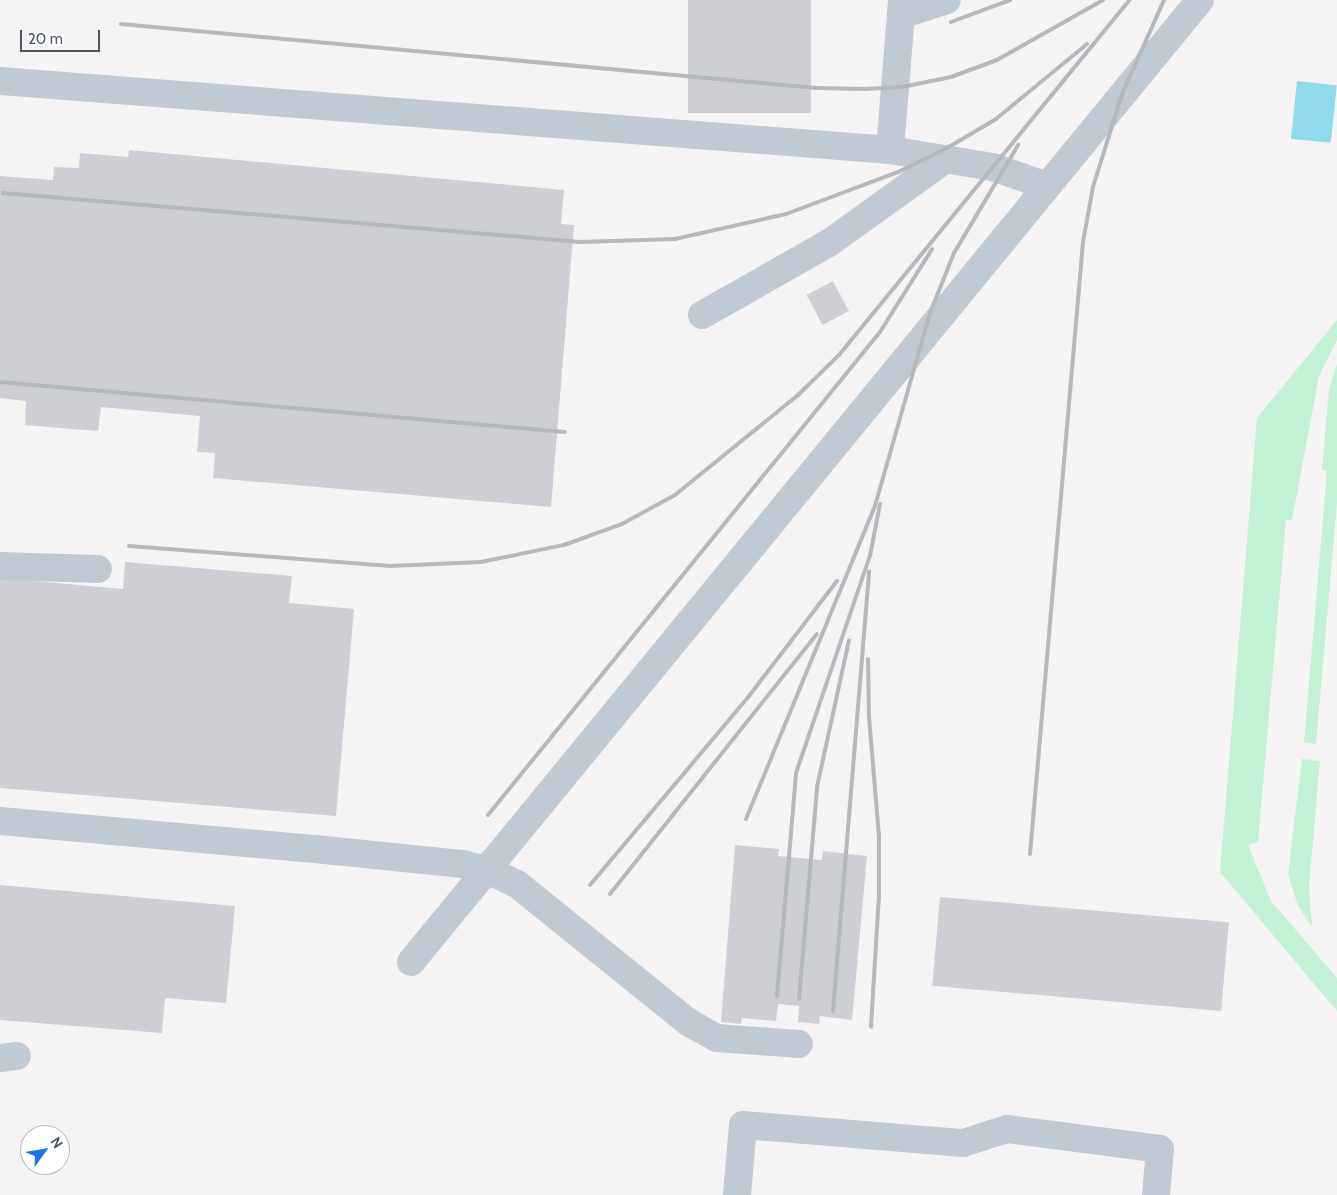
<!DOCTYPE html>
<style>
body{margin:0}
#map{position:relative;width:1337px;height:1195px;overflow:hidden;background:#f5f3f3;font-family:Cabin,sans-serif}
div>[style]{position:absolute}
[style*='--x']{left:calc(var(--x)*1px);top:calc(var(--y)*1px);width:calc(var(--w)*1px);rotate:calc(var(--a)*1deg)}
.green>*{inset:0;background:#c3f1d5}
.water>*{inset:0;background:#90daee;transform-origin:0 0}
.building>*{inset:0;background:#cdcfd5;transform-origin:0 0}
.minor>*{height:28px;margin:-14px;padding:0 14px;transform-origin:14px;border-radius:14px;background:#c1cad2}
.rail>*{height:4px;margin:-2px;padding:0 2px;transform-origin:2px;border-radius:2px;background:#b5b8bd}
span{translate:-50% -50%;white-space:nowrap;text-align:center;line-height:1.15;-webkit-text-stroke:4px #fff;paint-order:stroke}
.north{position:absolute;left:20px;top:1125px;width:50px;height:50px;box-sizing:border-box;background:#fff;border:1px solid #b7bbc0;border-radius:50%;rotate:58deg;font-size:14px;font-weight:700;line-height:20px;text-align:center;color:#4a5661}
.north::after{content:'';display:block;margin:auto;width:18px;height:22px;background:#1a73e8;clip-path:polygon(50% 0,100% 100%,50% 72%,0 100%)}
.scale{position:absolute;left:20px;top:30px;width:80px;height:22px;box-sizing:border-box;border:2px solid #4a5661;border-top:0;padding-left:6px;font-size:15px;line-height:18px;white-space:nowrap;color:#4a5661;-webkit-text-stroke:4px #fff;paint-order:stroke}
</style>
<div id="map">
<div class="green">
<i style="clip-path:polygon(1337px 320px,1337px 340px,1319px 376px,1292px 520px,1286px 520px,1258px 842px,1248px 845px,1271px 901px,1337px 978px,1337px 1011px,1220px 872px,1257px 418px)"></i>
<i style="clip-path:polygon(1337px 364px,1337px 503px,1316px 744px,1304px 742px,1327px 471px,1322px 470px,1329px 390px)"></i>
<i style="clip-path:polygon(1302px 759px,1320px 761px,1309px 887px,1312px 926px,1298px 906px,1288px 874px)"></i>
</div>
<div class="water">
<i style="left:1297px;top:81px;width:40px;height:58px;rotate:6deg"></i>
</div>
<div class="building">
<i style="left:688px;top:0;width:123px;height:113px"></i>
<i style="clip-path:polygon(129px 150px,564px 190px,561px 224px,574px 225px,551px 507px,213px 478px,215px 453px,197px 452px,200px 416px,101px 407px,98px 431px,25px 425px,26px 401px,0 398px,0 176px,53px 180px,54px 167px,79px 168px,80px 153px,128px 157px)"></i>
<i style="left:833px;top:281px;width:34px;height:30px;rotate:62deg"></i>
<i style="clip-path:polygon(125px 562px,292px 576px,289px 603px,354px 609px,336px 816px,0 788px,0 578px,123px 589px)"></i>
<i style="clip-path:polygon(735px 845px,779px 849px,778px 856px,822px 860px,823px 851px,867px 856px,852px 1020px,820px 1016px,819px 1024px,798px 1022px,799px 1006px,778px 1004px,776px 1021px,742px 1018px,741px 1024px,721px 1022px)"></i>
<i style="clip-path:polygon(0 885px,235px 906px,226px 1003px,165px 998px,162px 1033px,0 1020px)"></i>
<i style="left:940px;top:897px;width:290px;height:89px;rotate:5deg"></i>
</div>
<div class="minor">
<i style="--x:901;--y:15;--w:48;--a:-18.1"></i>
<i style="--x:0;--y:81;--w:893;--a:4.43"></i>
<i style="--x:890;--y:150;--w:104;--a:9.4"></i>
<i style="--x:993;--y:167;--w:57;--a:19.4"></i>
<i style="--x:890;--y:150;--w:150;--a:-85.4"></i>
<i style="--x:702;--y:315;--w:146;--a:-29.6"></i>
<i style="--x:829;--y:243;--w:144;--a:-35.7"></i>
<i style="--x:0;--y:566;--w:98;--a:1.8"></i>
<i style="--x:0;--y:821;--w:316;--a:5.1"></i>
<i style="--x:315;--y:849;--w:149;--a:5.8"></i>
<i style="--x:463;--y:864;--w:25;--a:14"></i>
<i style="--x:487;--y:870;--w:33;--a:25"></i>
<i style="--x:517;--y:884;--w:220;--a:38.9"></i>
<i style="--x:688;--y:1022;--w:33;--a:29"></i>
<i style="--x:717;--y:1038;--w:82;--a:4.2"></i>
<i style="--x:411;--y:962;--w:1244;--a:-50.64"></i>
<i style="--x:0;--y:1058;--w:17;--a:-7"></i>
<i style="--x:737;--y:1195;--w:70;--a:-85.1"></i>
<i style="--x:743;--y:1125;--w:221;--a:4.7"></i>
<i style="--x:963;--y:1143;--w:46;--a:-17.7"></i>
<i style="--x:1007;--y:1129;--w:154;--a:7.4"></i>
<i style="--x:1160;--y:1149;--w:46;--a:95"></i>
</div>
<div class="rail">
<i style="--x:951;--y:22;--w:63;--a:-20.4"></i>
<i style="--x:121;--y:24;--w:698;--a:5.26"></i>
<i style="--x:816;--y:88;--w:49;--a:1.2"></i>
<i style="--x:865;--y:89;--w:37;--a:-3"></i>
<i style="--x:902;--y:87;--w:50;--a:-11.5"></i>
<i style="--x:951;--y:77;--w:49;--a:-20.3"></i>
<i style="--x:997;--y:60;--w:122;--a:-29.5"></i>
<i style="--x:3;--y:193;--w:579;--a:4.85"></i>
<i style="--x:580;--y:242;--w:95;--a:-1.8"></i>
<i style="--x:675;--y:239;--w:114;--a:-12.7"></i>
<i style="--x:786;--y:214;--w:120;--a:-20.6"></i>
<i style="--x:898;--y:172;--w:55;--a:-26.1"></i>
<i style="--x:947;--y:148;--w:57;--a:-30.6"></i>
<i style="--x:996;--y:119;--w:118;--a:-39.5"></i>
<i style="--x:0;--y:382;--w:567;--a:5.06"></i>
<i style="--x:129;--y:546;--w:262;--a:4.4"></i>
<i style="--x:390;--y:566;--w:91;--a:-2.5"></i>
<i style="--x:481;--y:562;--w:85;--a:-11.6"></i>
<i style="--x:564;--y:545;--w:62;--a:-19.9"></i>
<i style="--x:622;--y:524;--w:60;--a:-28.7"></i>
<i style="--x:675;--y:495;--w:159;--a:-39.1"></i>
<i style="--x:798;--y:395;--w:57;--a:-44.3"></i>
<i style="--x:839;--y:355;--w:459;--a:-50.7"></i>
<i style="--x:868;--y:659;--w:58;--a:89"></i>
<i style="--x:869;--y:717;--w:118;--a:85.2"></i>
<i style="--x:879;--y:835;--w:60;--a:90"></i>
<i style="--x:879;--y:895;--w:132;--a:93.5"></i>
<i style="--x:488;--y:815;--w:622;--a:-50.94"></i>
<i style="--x:880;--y:332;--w:98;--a:-57.9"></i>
<i style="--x:746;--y:819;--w:339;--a:-67.6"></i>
<i style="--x:875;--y:506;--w:201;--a:-74.1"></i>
<i style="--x:930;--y:313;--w:65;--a:-68.2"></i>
<i style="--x:954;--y:253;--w:126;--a:-59.3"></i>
<i style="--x:1030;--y:854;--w:614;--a:-85.05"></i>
<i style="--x:1083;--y:242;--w:56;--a:-79.7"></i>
<i style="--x:1093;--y:187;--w:97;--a:-72.7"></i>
<i style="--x:1122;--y:94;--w:103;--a:-65.9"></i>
<i style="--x:590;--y:885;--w:247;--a:-49.9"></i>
<i style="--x:749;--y:696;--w:145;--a:-52.6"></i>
<i style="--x:610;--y:894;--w:332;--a:-51.5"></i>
<i style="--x:777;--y:996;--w:224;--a:-85.1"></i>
<i style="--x:796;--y:773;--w:229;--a:-71.2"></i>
<i style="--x:870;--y:556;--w:53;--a:-79.1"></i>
<i style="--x:799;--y:999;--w:213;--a:-85.1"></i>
<i style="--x:817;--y:787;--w:150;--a:-77.7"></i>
<i style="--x:833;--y:1011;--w:441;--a:-85.3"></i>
</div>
<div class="north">N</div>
<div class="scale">20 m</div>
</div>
